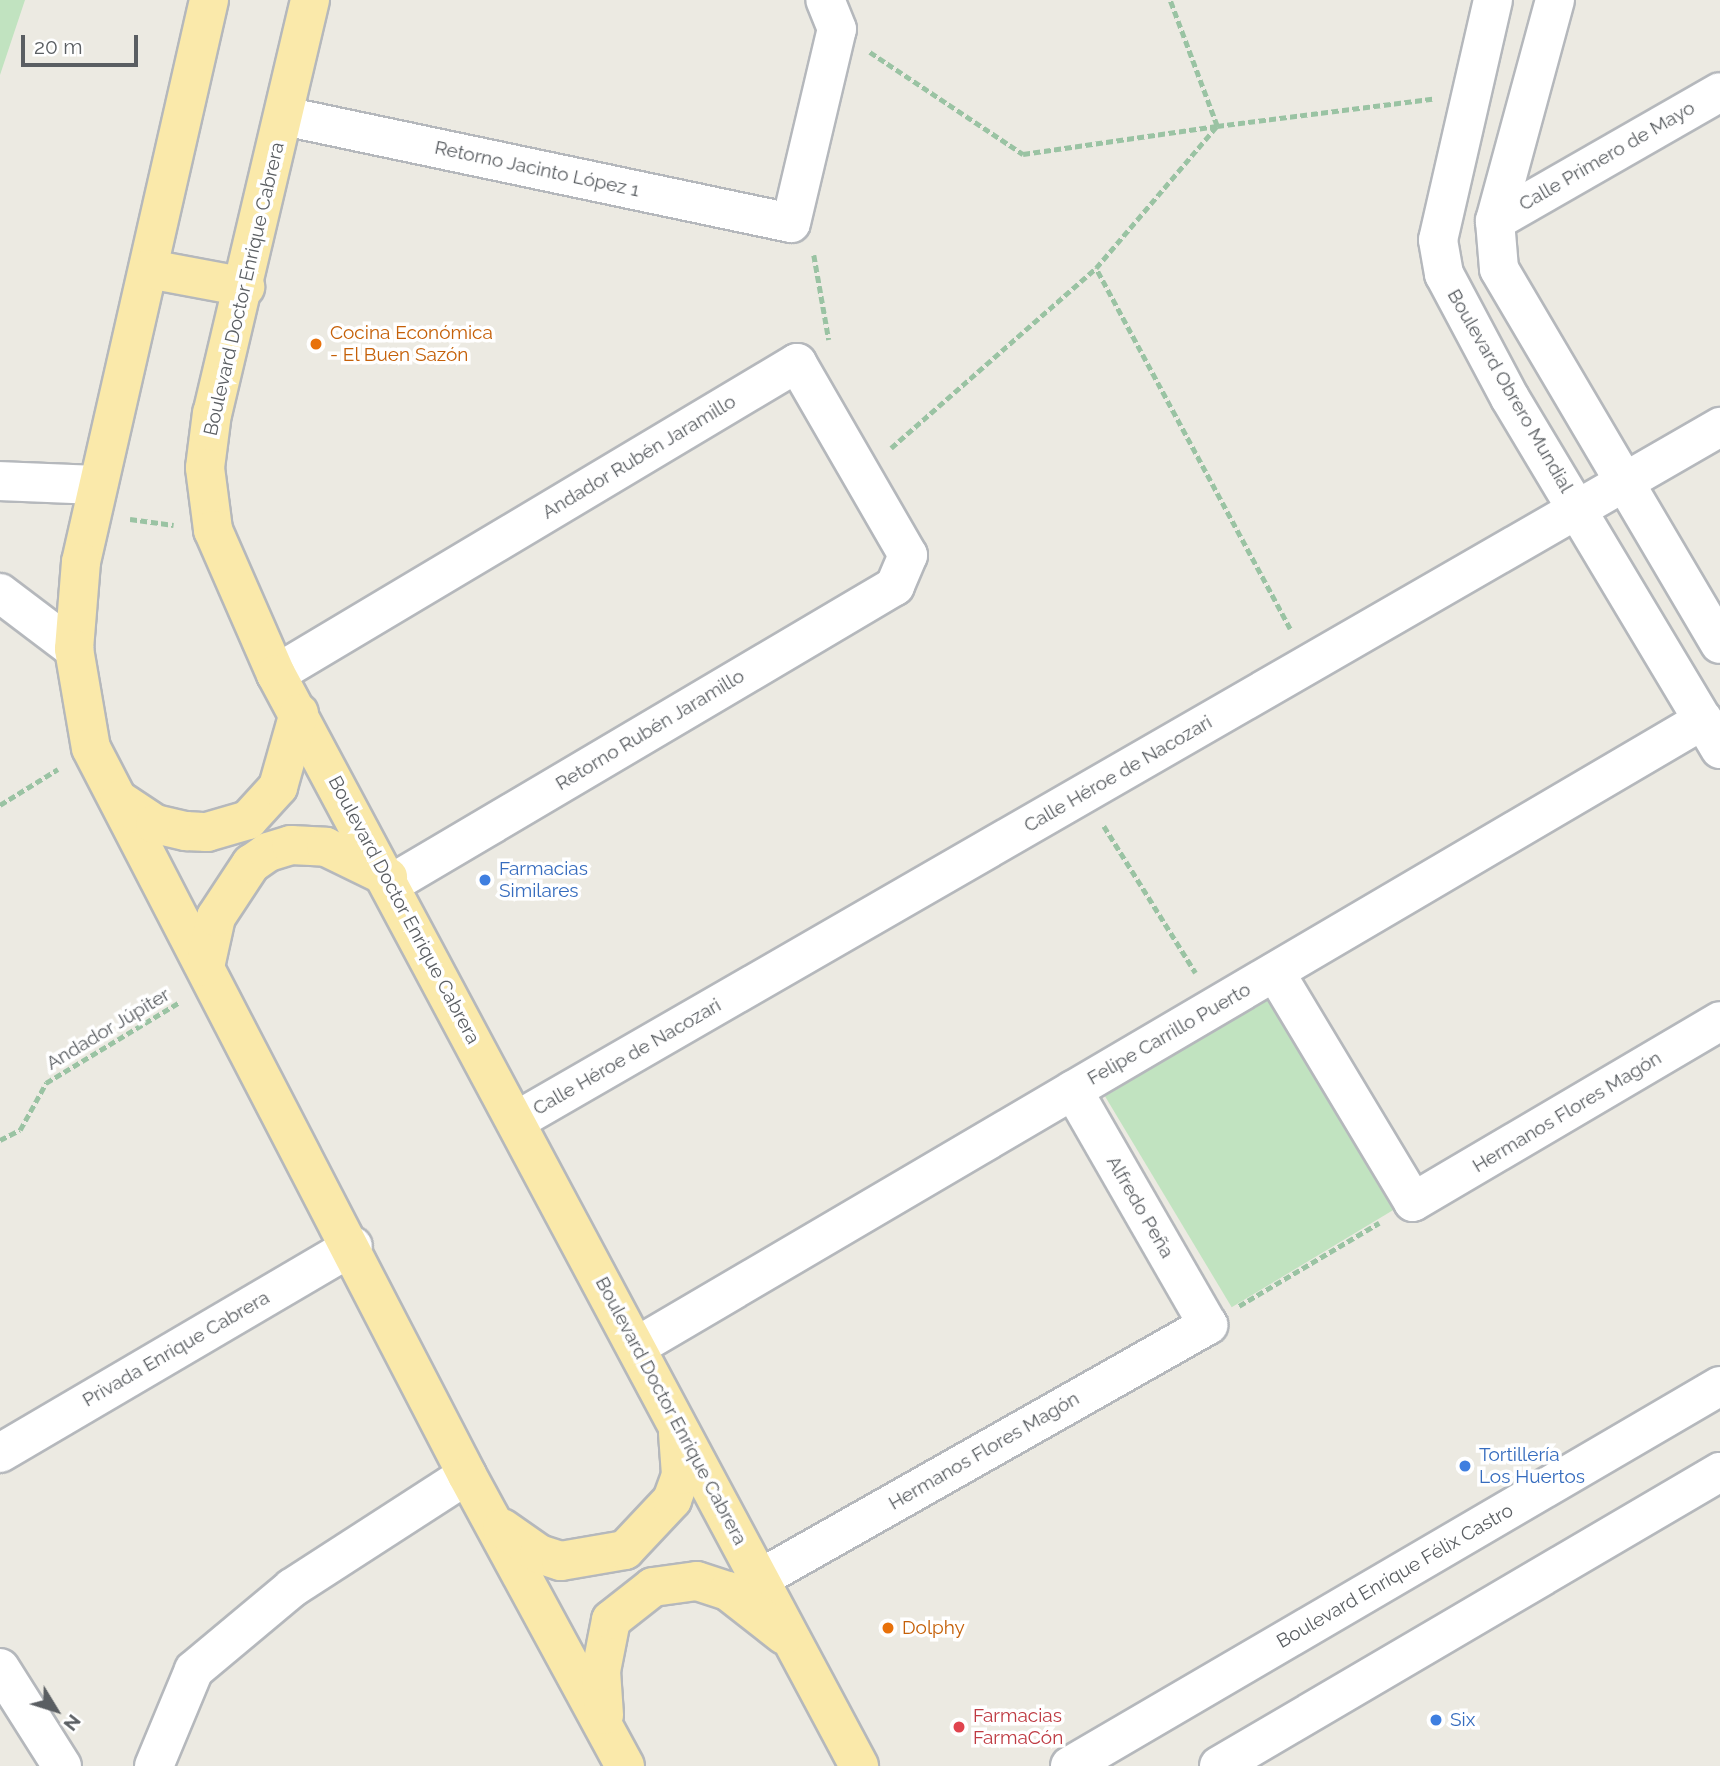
<!DOCTYPE html>
<meta charset="utf-8">
<style>
body{margin:0}
#map{position:relative;width:1720px;height:1766px;overflow:hidden;background:#eceae2;font-family:Raleway,sans-serif}
div>[style]{position:absolute}
[style*='--x']{left:calc(var(--x)*1px);top:calc(var(--y)*1px);width:calc(var(--w)*1px);rotate:calc(var(--a)*1deg)}
.green>*{inset:0;background:#c1e3c0;transform-origin:0 0}
.path>*{height:4.5px;margin-top:-2.25px;transform-origin:0;background:repeating-linear-gradient(90deg,#9ac3a3 0 7px,transparent 0 10.5px)}
.roads{filter:drop-shadow(2px 0 #b5b8bc) drop-shadow(-2px 0 #b5b8bc) drop-shadow(0 2px #b5b8bc) drop-shadow(0 -2px #b5b8bc)}
.street>*{height:38px;margin:-19px;padding:0 19px;transform-origin:19px;border-radius:19px;background:#fff}
.secondary>*{height:38px;margin:-19px;padding:0 19px;transform-origin:19px;border-radius:19px;background:#fff}
.primary>*{height:38px;margin:-19px;padding:0 19px;transform-origin:19px;border-radius:19px;background:#fae9aa}
.dots>*{width:19px;height:19px;translate:-50% -50%;box-sizing:border-box;border:4px solid #fff;border-radius:50%}
span{translate:-50% -50%;white-space:nowrap;text-align:center;line-height:1.15;-webkit-text-stroke:7px #fff;paint-order:stroke}
.street-label{font-size:19px;color:#5a5e62}
.food-label{font-size:19px;color:#c56008}
.left{translate:0 -50%;text-align:left}
.shop-label{font-size:19px;color:#366cbe}
.health-label{font-size:19px;color:#be3a42}
.north{position:absolute;left:21px;top:1675px;width:70px;height:70px;-webkit-text-stroke:5px #fff;paint-order:stroke;rotate:128deg;font-size:19px;font-weight:700;line-height:28px;text-align:center;color:#5a5e62}
.north::after{content:'';display:block;margin:auto;width:24px;height:32px;background:#5a5e62;clip-path:polygon(50% 0,100% 100%,50% 72%,0 100%)}
.scale{position:absolute;left:21px;top:35px;width:117px;height:32px;box-sizing:border-box;border:4px solid #5a5e62;border-top:0;padding-left:9px;font-size:21px;line-height:24px;white-space:nowrap;color:#5a5e62;-webkit-text-stroke:5px #fff;paint-order:stroke}
</style>
<div id="map">
<div class="green">
<i style="clip-path:polygon(0 0,25px 0,0 75px)"></i>
<i style="left:1267px;top:999px;width:246px;height:189px;rotate:59deg"></i>
</div>
<div class="path">
<i style="--x:870;--y:52;--w:184;--a:33.7"></i>
<i style="--x:1023;--y:154;--w:196;--a:-8.2"></i>
<i style="--x:1217;--y:126;--w:134;--a:-110.5"></i>
<i style="--x:814;--y:255;--w:86;--a:80"></i>
<i style="--x:891;--y:448;--w:273;--a:-41.3"></i>
<i style="--x:130;--y:519;--w:44;--a:7.8"></i>
<i style="--x:1290;--y:629;--w:410;--a:-118.3"></i>
<i style="--x:1096;--y:268;--w:187;--a:-49.6"></i>
<i style="--x:1217;--y:126;--w:217;--a:-7.2"></i>
<i style="--x:0;--y:805;--w:68;--a:-31.8"></i>
<i style="--x:1104;--y:826;--w:173;--a:58"></i>
<i style="--x:0;--y:1140;--w:22;--a:-27"></i>
<i style="--x:20;--y:1130;--w:54;--a:-61"></i>
<i style="--x:46;--y:1083;--w:157;--a:-31.2"></i>
<i style="--x:1239;--y:1306;--w:163;--a:-30.7"></i>
</div>
<div class="roads">
<div class="street">
<i style="--x:284;--y:116;--w:518;--a:11.92"></i>
<i style="--x:791;--y:223;--w:199;--a:-76.7"></i>
<i style="--x:837;--y:29;--w:31;--a:-112"></i>
<i style="--x:1495;--y:221;--w:259;--a:-29.8"></i>
<i style="--x:0;--y:481;--w:97;--a:2.4"></i>
<i style="--x:0;--y:593;--w:93;--a:37.1"></i>
<i style="--x:276;--y:674;--w:607;--a:-30.83"></i>
<i style="--x:797;--y:363;--w:222;--a:60"></i>
<i style="--x:908;--y:555;--w:34;--a:113"></i>
<i style="--x:895;--y:586;--w:586;--a:149.41"></i>
<i style="--x:1275;--y:972;--w:268;--a:59"></i>
<i style="--x:1413;--y:1202;--w:356;--a:-30.5"></i>
<i style="--x:516;--y:1121;--w:1390;--a:-29.96"></i>
<i style="--x:636;--y:1347;--w:1238;--a:-30.44"></i>
<i style="--x:0;--y:1453;--w:409;--a:-30.4"></i>
<i style="--x:761;--y:1578;--w:514;--a:-29.51"></i>
<i style="--x:1208;--y:1325;--w:271;--a:-119.9"></i>
<i style="--x:0;--y:1668;--w:116;--a:57.7"></i>
<i style="--x:154;--y:1766;--w:104;--a:-67.4"></i>
<i style="--x:194;--y:1670;--w:128;--a:-39.9"></i>
<i style="--x:292;--y:1588;--w:208;--a:-32.9"></i>
</div>
<div class="secondary">
<i style="--x:1493;--y:0;--w:246;--a:102.9"></i>
<i style="--x:1438;--y:240;--w:35;--a:80"></i>
<i style="--x:1444;--y:274;--w:140;--a:62"></i>
<i style="--x:1510;--y:398;--w:409;--a:59.1"></i>
<i style="--x:1555;--y:0;--w:229;--a:105.2"></i>
<i style="--x:1495;--y:221;--w:48;--a:85.2"></i>
<i style="--x:1499;--y:269;--w:435;--a:59.5"></i>
<i style="--x:1070;--y:1766;--w:753;--a:-30.31"></i>
<i style="--x:1219;--y:1766;--w:581;--a:-30.41"></i>
</div>
<div class="primary">
<i style="--x:209;--y:0;--w:576;--a:102.83"></i>
<i style="--x:81;--y:562;--w:87;--a:94.6"></i>
<i style="--x:74;--y:649;--w:100;--a:80.3"></i>
<i style="--x:91;--y:748;--w:818;--a:62.65"></i>
<i style="--x:467;--y:1475;--w:331;--a:61.5"></i>
<i style="--x:310;--y:0;--w:424;--a:103.3"></i>
<i style="--x:212;--y:413;--w:55;--a:97.3"></i>
<i style="--x:205;--y:468;--w:63;--a:82.6"></i>
<i style="--x:213;--y:530;--w:157;--a:66.4"></i>
<i style="--x:276;--y:674;--w:1238;--a:61.9"></i>
<i style="--x:149;--y:269;--w:98;--a:10.6"></i>
<i style="--x:119;--y:800;--w:43;--a:33.7"></i>
<i style="--x:155;--y:824;--w:32;--a:13"></i>
<i style="--x:186;--y:831;--w:21;--a:3"></i>
<i style="--x:207;--y:832;--w:43;--a:-16.3"></i>
<i style="--x:248;--y:820;--w:45;--a:-47.7"></i>
<i style="--x:278;--y:787;--w:77;--a:-74.2"></i>
<i style="--x:205;--y:967;--w:51;--a:-77.6"></i>
<i style="--x:216;--y:917;--w:64;--a:-56.6"></i>
<i style="--x:251;--y:864;--w:21;--a:-35"></i>
<i style="--x:268;--y:852;--w:24;--a:-17"></i>
<i style="--x:291;--y:845;--w:35;--a:3"></i>
<i style="--x:326;--y:847;--w:69;--a:25.8"></i>
<i style="--x:502;--y:1528;--w:45;--a:35.1"></i>
<i style="--x:539;--y:1554;--w:23;--a:18"></i>
<i style="--x:561;--y:1561;--w:65;--a:-9.8"></i>
<i style="--x:625;--y:1550;--w:69;--a:-46.8"></i>
<i style="--x:672;--y:1500;--w:27;--a:-70"></i>
<i style="--x:681;--y:1475;--w:42;--a:-94.1"></i>
<i style="--x:604;--y:1715;--w:44;--a:-93.9"></i>
<i style="--x:601;--y:1671;--w:52;--a:-78.9"></i>
<i style="--x:611;--y:1620;--w:53;--a:-38.2"></i>
<i style="--x:653;--y:1587;--w:44;--a:-7.8"></i>
<i style="--x:697;--y:1581;--w:33;--a:18"></i>
<i style="--x:728;--y:1591;--w:71;--a:38.2"></i>
</div>
</div>
<div class="dots">
<i style="left:316px;top:344px;background:#e8710a"></i>
<i style="left:485px;top:880px;background:#3f7fe0"></i>
<i style="left:1465px;top:1466px;background:#3f7fe0"></i>
<i style="left:888px;top:1628px;background:#e8710a"></i>
<i style="left:1436px;top:1720px;background:#3f7fe0"></i>
<i style="left:959px;top:1727px;background:#e0444e"></i>
</div>
<div class="street-label">
<span style="left:1607px;top:156px;rotate:-30deg">Calle Primero de Mayo</span>
<span style="left:537px;top:169px;rotate:12deg">Retorno Jacinto López 1</span>
<span style="left:244px;top:289px;rotate:-77deg">Boulevard Doctor Enrique Cabrera</span>
<span style="left:1510px;top:391px;rotate:60deg">Boulevard Obrero Mundial</span>
<span style="left:639px;top:457px;rotate:-31deg">Andador Rubén Jaramillo</span>
<span style="left:650px;top:730px;rotate:-31deg">Retorno Rubén Jaramillo</span>
<span style="left:1118px;top:774px;rotate:-30deg">Calle Héroe de Nacozari</span>
<span style="left:404px;top:910px;rotate:62deg">Boulevard Doctor Enrique Cabrera</span>
<span style="left:108px;top:1029px;rotate:-31deg">Andador Júpiter</span>
<span style="left:1169px;top:1034px;rotate:-30deg">Felipe Carrillo Puerto</span>
<span style="left:627px;top:1057px;rotate:-30deg">Calle Héroe de Nacozari</span>
<span style="left:1567px;top:1112px;rotate:-31deg">Hermanos Flores Magón</span>
<span style="left:1140px;top:1207px;rotate:60deg">Alfredo Peña</span>
<span style="left:176px;top:1349px;rotate:-30deg">Privada Enrique Cabrera</span>
<span style="left:671px;top:1411px;rotate:62deg">Boulevard Doctor Enrique Cabrera</span>
<span style="left:984px;top:1451px;rotate:-30deg">Hermanos Flores Magón</span>
<span style="left:1395px;top:1576px;rotate:-30deg">Boulevard Enrique Félix Castro</span>
</div>
<div class="food-label">
<span class="left" style="left:330px;top:344px">Cocina Económica<br>- El Buen Sazón</span>
<span class="left" style="left:902px;top:1628px">Dolphy</span>
</div>
<div class="shop-label">
<span class="left" style="left:499px;top:880px">Farmacias<br>Similares</span>
<span class="left" style="left:1479px;top:1466px">Tortillería<br>Los Huertos</span>
<span class="left" style="left:1450px;top:1720px">Six</span>
</div>
<div class="health-label">
<span class="left" style="left:973px;top:1727px">Farmacias<br>FarmaCón</span>
</div>
<div class="north">N</div>
<div class="scale">20 m</div>
</div>
